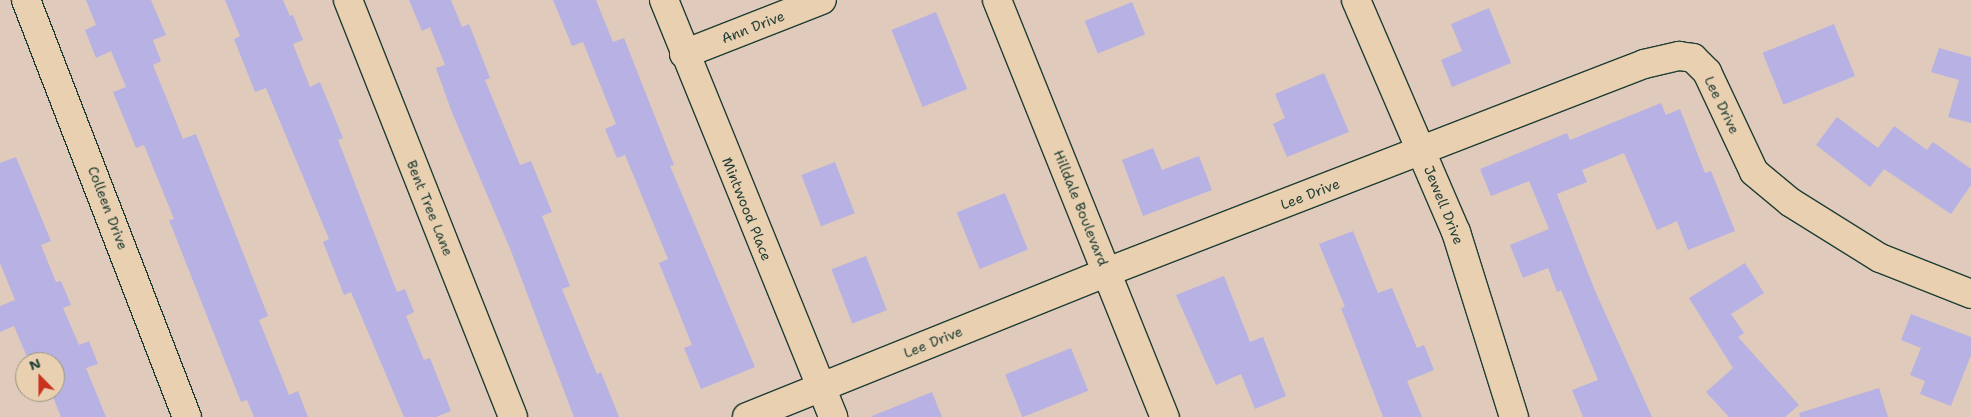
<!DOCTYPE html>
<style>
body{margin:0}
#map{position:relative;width:1971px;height:417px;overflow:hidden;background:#dfcabb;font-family:"Shantell Sans",sans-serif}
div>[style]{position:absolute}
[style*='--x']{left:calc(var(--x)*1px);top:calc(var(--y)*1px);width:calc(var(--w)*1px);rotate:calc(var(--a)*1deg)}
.building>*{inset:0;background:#b7b2e3;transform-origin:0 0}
.roads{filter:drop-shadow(1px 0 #1f3d34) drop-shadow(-1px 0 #1f3d34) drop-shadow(0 1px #1f3d34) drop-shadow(0 -1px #1f3d34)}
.minor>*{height:28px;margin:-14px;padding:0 14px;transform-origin:14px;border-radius:14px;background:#e9d0b1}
span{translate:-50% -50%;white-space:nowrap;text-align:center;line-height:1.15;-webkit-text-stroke:4.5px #e9d0b1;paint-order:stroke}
.street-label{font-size:14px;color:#1f3d34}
.north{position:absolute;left:15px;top:352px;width:50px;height:50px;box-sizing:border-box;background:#e9d0b1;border:1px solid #98957f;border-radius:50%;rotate:338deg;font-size:14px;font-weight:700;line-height:20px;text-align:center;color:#1f3d34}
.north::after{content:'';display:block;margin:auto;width:18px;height:22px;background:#c8321e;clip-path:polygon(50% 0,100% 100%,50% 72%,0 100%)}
</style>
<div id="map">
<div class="building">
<i style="clip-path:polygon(86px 0,151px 0,166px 35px,153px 40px,161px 61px,153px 65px,183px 139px,196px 134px,268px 316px,259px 320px,289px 395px,298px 391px,308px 417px,254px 417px,247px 400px,241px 402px,169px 220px,174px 219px,144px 145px,136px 148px,113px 92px,126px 87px,111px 51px,96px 58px,85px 30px,96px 25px)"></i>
<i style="clip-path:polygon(225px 0,283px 0,290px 16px,293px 15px,303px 40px,293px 44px,310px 87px,320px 82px,343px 138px,338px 140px,397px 292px,405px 289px,414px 312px,406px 316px,424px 360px,430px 358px,451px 411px,436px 417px,404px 417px,351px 292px,344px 295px,323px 242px,329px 239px,266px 88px,255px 92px,234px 39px,240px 36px)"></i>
<i style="clip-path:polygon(409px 0,451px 0,462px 27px,469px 24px,490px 78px,485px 80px,520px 165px,531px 161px,552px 212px,542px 216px,570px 286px,562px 289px,597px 374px,601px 372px,619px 417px,574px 417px,509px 246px,451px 110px,436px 68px,445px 65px,430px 27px,422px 31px)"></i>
<i style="clip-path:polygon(553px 0,596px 0,613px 42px,624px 38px,674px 165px,670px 166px,755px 367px,701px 389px,684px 348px,692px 345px,659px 263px,668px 259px,625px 155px,617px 158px,605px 129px,616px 124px,583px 42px,572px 46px)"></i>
<i style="left:1132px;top:2px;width:35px;height:51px;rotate:68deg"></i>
<i style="clip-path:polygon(1489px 8px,1511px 63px,1452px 87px,1441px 60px,1462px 51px,1451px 24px)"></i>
<i style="left:936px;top:12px;width:83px;height:48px;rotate:68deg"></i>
<i style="left:1834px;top:24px;width:56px;height:77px;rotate:68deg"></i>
<i style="clip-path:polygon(1939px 48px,1971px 57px,1971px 123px,1948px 117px,1959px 80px,1931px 72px)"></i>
<i style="clip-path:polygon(1324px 73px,1349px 132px,1287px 157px,1273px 124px,1285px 118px,1275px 94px)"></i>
<i style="clip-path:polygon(1661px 103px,1666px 115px,1680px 109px,1705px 173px,1711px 171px,1735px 231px,1688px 250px,1677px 221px,1657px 230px,1624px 153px,1582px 170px,1587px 182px,1557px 194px,1596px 293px,1652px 417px,1583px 417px,1572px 390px,1598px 380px,1561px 290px,1557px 292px,1548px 268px,1523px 278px,1510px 245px,1549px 229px,1529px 181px,1491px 196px,1480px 169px,1567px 133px,1570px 140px)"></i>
<i style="clip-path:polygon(1837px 117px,1878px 148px,1894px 126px,1927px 150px,1933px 142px,1971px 169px,1971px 185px,1951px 214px,1884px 169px,1870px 187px,1816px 145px)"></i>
<i style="clip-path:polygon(1153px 148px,1162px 170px,1199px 156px,1212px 190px,1143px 216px,1122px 160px)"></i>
<i style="clip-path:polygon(16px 157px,51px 241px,41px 245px,56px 282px,61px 281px,71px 305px,63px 308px,79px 345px,89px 341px,98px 364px,86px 368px,106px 417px,61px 417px,51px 392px,55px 392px,55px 362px,39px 362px,35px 353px,27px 357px,14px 326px,0 332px,0 306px,15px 300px,0 263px,0 163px)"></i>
<i style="left:835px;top:162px;width:55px;height:36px;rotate:69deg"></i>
<i style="left:1005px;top:193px;width:61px;height:52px;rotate:68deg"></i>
<i style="clip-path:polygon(1353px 231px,1378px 293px,1392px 288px,1417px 348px,1424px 345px,1434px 370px,1407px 381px,1422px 417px,1383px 417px,1341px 308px,1345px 307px,1319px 244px)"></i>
<i style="left:866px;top:256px;width:58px;height:37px;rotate:69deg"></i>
<i style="clip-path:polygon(1745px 263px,1764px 293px,1731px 314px,1744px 333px,1738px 337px,1799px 405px,1785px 417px,1729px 417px,1706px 392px,1733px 368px,1689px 298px)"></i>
<i style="clip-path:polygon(1224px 276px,1250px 342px,1263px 337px,1286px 396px,1255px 409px,1241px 374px,1216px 385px,1176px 295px)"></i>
<i style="clip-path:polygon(1911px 314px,1971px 337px,1971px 355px,1951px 406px,1920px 394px,1925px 381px,1910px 375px,1921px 348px,1901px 340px)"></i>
<i style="left:1071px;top:348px;width:46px;height:71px;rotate:68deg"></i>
<i style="clip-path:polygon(1879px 388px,1888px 417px,1800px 417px,1799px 413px)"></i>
<i style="clip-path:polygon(932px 392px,942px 417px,873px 417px,872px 416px)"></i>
</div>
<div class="roads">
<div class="minor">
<i style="--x:26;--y:0;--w:447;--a:68.9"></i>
<i style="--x:348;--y:0;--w:448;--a:68.4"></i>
<i style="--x:664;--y:0;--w:450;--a:67.9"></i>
<i style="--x:997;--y:0;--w:450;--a:68.1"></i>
<i style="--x:1356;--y:0;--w:253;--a:66.7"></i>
<i style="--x:1456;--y:232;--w:194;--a:72.6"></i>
<i style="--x:684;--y:54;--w:148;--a:-21.4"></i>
<i style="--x:747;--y:417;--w:388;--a:-21.9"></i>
<i style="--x:1107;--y:272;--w:576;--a:-21.17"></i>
<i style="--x:1644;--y:64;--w:36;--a:-13"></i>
<i style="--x:1679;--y:56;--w:14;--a:8"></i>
<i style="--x:1693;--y:58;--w:20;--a:45"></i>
<i style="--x:1707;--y:72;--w:110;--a:64.8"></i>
<i style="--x:1754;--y:172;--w:47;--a:39.8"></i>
<i style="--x:1790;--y:202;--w:106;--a:31.9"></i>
<i style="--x:1880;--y:258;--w:98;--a:21.6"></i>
</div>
</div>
<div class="street-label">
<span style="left:753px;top:27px;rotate:-21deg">Ann Drive</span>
<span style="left:1722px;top:105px;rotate:64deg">Lee Drive</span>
<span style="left:1310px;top:194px;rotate:-21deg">Lee Drive</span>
<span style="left:1444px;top:205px;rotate:68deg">Jewell Drive</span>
<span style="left:108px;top:208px;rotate:69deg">Colleen Drive</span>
<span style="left:430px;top:208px;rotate:68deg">Bent Tree Lane</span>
<span style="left:1081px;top:208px;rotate:68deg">Hilldale Boulevard</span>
<span style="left:747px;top:209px;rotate:68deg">Mintwood Place</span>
<span style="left:933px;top:342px;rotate:-22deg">Lee Drive</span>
</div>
<div class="north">N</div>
</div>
